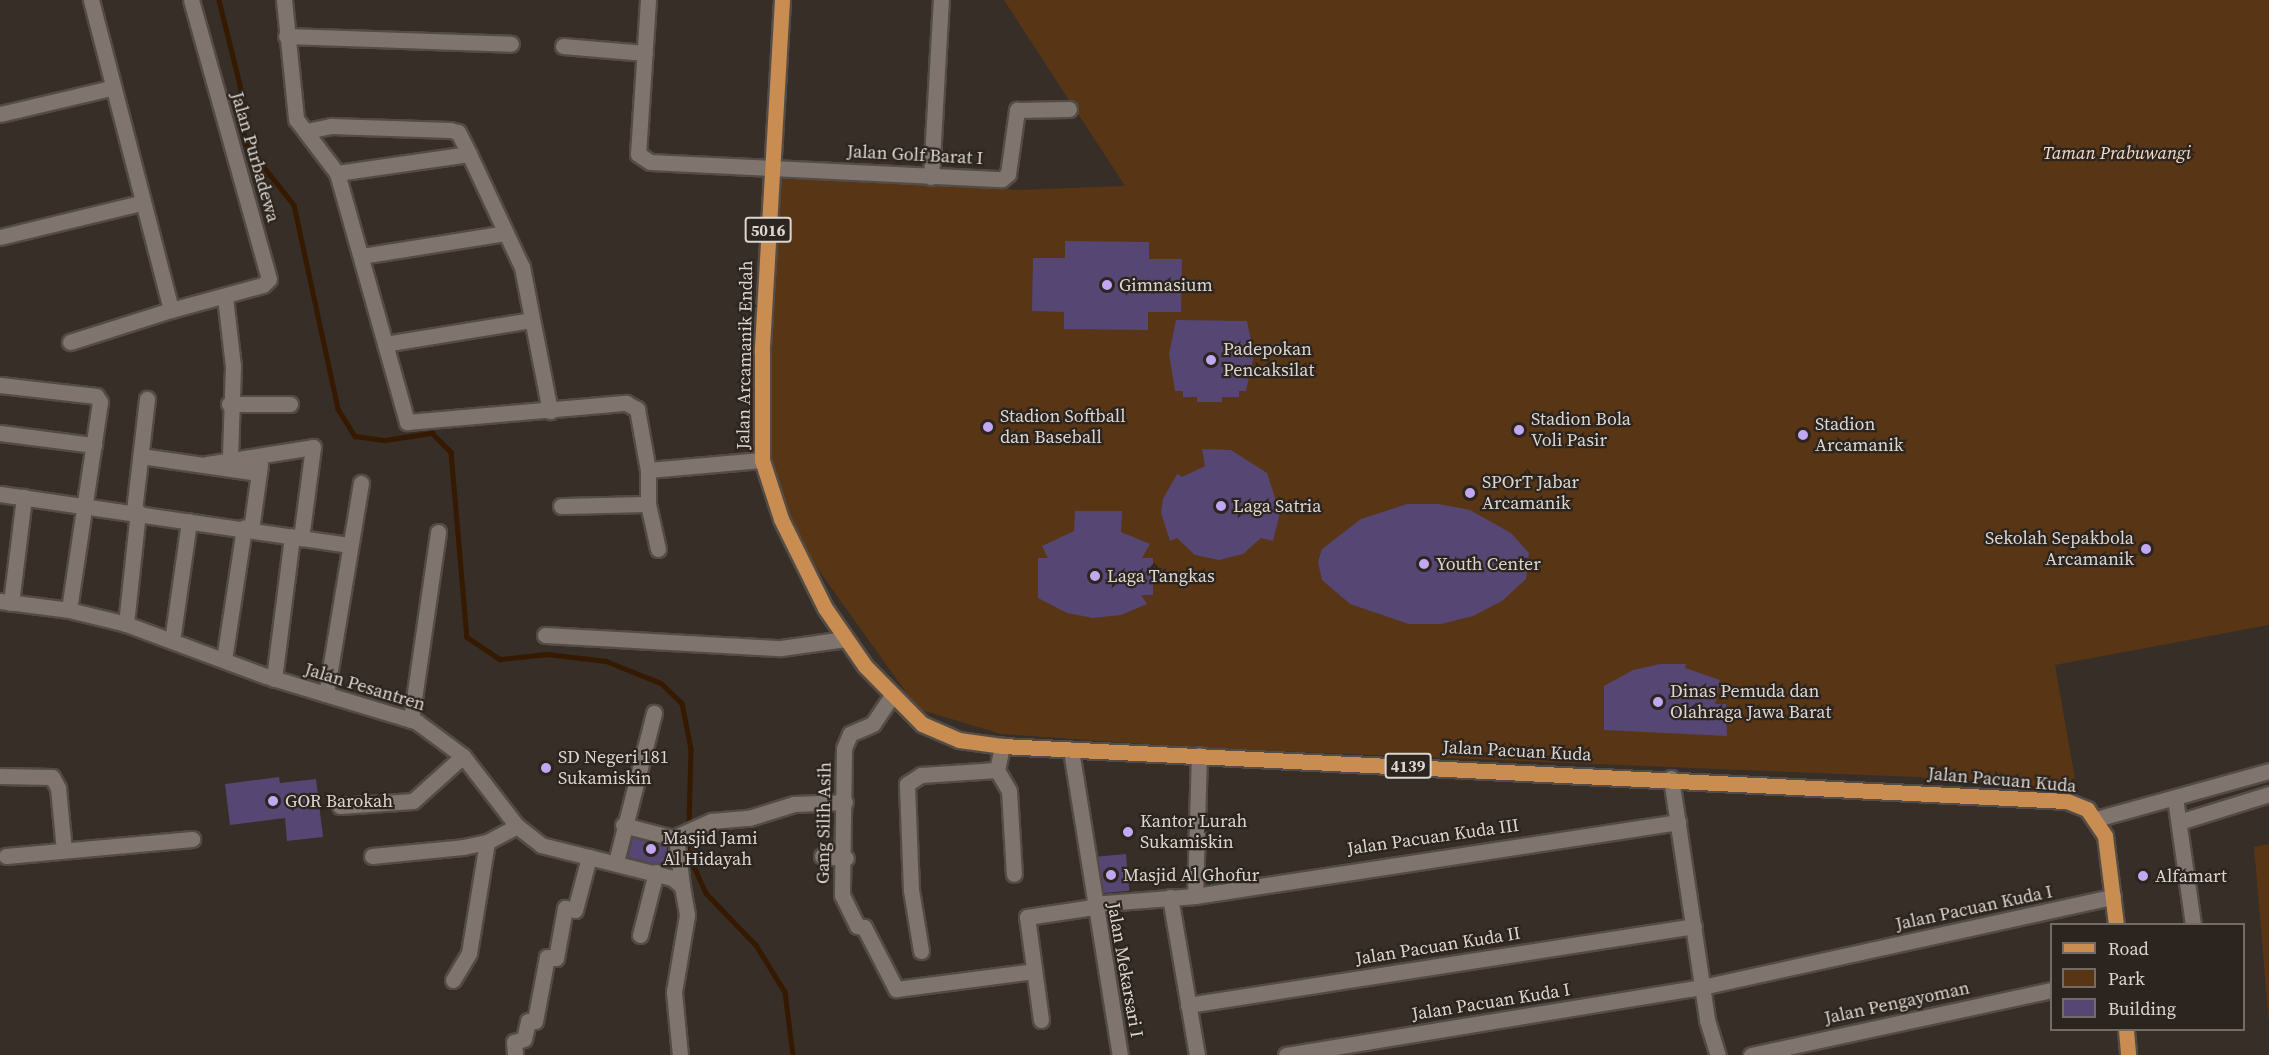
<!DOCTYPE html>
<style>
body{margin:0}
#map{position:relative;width:2269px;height:1055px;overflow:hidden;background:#362e27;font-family:"Source Serif 4",serif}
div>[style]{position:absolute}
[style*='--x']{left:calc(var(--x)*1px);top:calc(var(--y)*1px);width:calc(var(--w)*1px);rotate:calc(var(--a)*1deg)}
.green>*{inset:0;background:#583515}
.stream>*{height:4.5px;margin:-2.25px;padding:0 2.25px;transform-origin:2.25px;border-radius:2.25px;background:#351900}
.building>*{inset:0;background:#564673;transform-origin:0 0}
.roads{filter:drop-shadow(2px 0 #534c46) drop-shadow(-2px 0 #534c46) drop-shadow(0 2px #534c46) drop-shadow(0 -2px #534c46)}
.minor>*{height:15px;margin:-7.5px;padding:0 7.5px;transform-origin:7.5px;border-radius:7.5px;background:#7f756e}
.major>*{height:15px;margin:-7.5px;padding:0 7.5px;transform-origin:7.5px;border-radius:7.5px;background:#c98c51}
.dots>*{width:16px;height:16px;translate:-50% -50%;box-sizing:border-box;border:3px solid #2c241e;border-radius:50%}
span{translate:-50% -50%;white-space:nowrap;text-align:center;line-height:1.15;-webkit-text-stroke:4.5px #2c241e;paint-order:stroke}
.shield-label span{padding:2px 4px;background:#2c241e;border:2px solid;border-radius:4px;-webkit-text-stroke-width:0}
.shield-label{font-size:16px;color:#dbd6d1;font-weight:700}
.park-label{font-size:18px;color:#f5dac4;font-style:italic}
.street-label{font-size:18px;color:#dbd6d1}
.poi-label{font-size:18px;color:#dbd6d1}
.left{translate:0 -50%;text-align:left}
.right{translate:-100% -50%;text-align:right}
.legend{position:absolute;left:2050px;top:923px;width:195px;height:108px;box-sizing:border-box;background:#2c241e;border:2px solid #726b66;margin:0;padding:8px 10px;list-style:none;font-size:18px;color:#dbd6d1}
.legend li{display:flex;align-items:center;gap:12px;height:30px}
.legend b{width:30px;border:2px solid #726b66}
</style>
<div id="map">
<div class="green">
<i style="clip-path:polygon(1004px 0,2269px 0,2269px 625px,2055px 665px,2077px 790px,1915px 777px,1200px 748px,1001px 734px,918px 709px,782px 519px,766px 460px,766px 352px,779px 172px,931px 177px,1014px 190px,1125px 186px)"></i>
<i style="clip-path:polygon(2269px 844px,2269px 1023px,2254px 847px)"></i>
</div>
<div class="stream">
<i style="--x:219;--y:0;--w:88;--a:76.1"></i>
<i style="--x:240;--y:85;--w:58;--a:85.1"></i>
<i style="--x:245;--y:143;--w:79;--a:51.7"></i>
<i style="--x:294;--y:205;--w:209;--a:77.8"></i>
<i style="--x:338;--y:409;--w:32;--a:58"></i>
<i style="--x:355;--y:436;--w:30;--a:8"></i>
<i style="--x:385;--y:440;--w:48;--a:-8.5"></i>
<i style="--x:432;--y:433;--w:27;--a:45"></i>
<i style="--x:451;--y:452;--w:186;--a:85.1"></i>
<i style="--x:467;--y:637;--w:40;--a:34"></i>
<i style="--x:500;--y:659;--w:47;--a:-6.1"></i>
<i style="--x:547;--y:654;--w:59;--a:6.8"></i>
<i style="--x:606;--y:661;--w:59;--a:21.8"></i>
<i style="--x:661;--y:683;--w:29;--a:44"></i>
<i style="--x:682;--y:703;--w:47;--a:78.9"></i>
<i style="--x:691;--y:749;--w:78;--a:91.5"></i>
<i style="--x:688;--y:836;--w:17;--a:90"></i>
<i style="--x:688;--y:853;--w:44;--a:65.8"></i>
<i style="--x:706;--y:893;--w:72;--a:46.1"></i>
<i style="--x:756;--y:945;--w:55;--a:58.3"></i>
<i style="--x:785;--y:992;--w:64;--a:82.8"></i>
</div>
<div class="building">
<i style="clip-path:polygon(1065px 241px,1149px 242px,1149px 259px,1182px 259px,1181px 312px,1148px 312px,1148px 330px,1064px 329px,1064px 312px,1032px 311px,1033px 258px,1065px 258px)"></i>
<i style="clip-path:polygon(1176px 320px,1247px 321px,1254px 355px,1246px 391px,1239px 391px,1239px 397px,1222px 397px,1222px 402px,1197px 402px,1197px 397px,1183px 397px,1183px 391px,1175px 391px,1169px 354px)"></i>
<i style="clip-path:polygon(1202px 449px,1231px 450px,1267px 473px,1280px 513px,1273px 541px,1261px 538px,1243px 554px,1219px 560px,1195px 555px,1177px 538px,1170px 541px,1161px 513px,1163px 499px,1177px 474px,1182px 477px,1205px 466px)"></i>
<i style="clip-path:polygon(1407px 504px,1439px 504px,1470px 510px,1511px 533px,1529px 553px,1526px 579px,1502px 601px,1473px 616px,1441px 624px,1409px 624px,1350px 604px,1322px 580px,1318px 562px,1322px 549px,1361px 519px)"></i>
<i style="clip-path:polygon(1075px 511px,1122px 511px,1121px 532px,1150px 544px,1142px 558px,1153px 558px,1153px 595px,1141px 595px,1147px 604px,1121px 615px,1093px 618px,1067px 613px,1038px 598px,1038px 558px,1048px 558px,1042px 546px,1074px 531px)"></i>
<i style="clip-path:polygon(1660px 664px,1686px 664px,1685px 668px,1720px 680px,1715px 704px,1726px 704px,1727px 736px,1604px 730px,1604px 686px,1633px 670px)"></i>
<i style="clip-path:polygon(279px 777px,280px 783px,316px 779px,323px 837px,287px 841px,285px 818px,230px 825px,225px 784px)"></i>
<i style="clip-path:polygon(633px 838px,667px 847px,667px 867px,628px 857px)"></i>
<i style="left:1126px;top:854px;width:37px;height:28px;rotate:85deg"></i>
</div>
<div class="roads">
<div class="minor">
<i style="--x:91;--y:0;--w:320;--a:75.5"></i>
<i style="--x:171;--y:310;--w:95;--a:-15.2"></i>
<i style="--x:263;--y:285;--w:8;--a:-45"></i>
<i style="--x:269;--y:279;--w:290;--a:-105.6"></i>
<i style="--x:284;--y:0;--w:120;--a:84.2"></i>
<i style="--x:296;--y:119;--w:68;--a:52.8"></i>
<i style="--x:337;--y:173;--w:133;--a:-8.2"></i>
<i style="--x:469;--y:154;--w:125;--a:64.9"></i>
<i style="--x:522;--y:267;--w:147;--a:79"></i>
<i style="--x:648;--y:0;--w:154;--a:93.7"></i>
<i style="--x:638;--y:154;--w:14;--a:34"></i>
<i style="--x:650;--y:162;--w:352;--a:2.8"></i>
<i style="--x:1002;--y:179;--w:8;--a:-40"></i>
<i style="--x:1008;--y:174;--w:65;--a:-82"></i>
<i style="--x:1017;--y:110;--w:52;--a:-1.1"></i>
<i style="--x:286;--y:36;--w:225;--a:2"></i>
<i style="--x:563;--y:46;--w:82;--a:4.9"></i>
<i style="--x:0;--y:114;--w:114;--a:-13.2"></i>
<i style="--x:307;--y:131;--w:25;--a:-12"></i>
<i style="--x:331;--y:126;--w:119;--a:1.9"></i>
<i style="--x:450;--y:130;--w:8;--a:14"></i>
<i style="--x:458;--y:132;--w:25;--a:63"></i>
<i style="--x:337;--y:173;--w:259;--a:74.3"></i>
<i style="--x:407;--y:422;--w:220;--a:-5"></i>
<i style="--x:626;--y:403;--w:13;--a:29"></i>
<i style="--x:637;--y:409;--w:62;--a:79.8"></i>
<i style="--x:648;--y:470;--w:114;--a:-5"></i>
<i style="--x:931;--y:177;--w:177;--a:-86.8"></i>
<i style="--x:0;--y:237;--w:145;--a:-13.6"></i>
<i style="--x:362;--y:256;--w:145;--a:-9.1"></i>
<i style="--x:225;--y:297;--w:69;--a:83.4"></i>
<i style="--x:233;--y:366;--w:92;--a:91.9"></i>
<i style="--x:70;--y:342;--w:106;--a:-17.6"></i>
<i style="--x:385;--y:344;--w:148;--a:-9.3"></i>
<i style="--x:0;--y:385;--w:97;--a:6.5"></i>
<i style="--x:96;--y:396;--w:7;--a:56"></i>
<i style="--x:100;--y:402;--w:210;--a:98.5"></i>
<i style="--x:229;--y:404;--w:61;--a:0"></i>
<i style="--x:0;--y:433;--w:95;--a:7.3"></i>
<i style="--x:141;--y:456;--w:119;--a:8.2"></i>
<i style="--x:207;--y:464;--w:107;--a:-9.1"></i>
<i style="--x:313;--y:447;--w:92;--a:97.5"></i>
<i style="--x:648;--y:470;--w:34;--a:90"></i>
<i style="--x:648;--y:504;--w:46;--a:77.5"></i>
<i style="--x:0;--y:494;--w:352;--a:8.3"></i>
<i style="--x:561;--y:506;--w:87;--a:-1.3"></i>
<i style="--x:134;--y:511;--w:113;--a:-83.4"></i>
<i style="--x:251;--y:530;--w:66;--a:-82.1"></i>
<i style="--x:0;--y:601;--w:70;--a:7.4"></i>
<i style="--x:69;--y:610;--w:59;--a:13.8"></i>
<i style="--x:126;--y:624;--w:149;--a:20.4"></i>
<i style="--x:266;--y:676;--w:158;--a:16.9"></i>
<i style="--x:417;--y:722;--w:57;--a:36.5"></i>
<i style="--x:463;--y:756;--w:88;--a:52.4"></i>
<i style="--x:517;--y:826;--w:31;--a:38"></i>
<i style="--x:541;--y:845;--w:135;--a:14.1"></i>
<i style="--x:672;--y:878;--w:13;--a:39"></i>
<i style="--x:682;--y:886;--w:29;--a:80"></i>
<i style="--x:687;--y:915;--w:78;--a:99.6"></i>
<i style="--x:674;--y:992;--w:63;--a:84.6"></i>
<i style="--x:11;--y:603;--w:107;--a:-83"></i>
<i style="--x:126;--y:624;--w:113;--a:-83.9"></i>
<i style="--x:545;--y:635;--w:236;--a:3.2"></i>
<i style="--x:781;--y:648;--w:65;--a:-8"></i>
<i style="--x:172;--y:641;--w:121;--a:-81.9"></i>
<i style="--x:224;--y:660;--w:134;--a:-81.4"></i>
<i style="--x:274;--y:679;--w:144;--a:-82.8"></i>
<i style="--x:326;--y:694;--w:214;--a:-80.6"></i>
<i style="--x:891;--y:697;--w:32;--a:124"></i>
<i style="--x:873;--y:724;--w:25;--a:157"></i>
<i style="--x:850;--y:734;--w:15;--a:113"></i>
<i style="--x:844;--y:748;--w:147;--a:90.8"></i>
<i style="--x:842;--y:895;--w:34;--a:64"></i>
<i style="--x:857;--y:926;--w:7;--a:8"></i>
<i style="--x:864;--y:927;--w:70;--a:62.7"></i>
<i style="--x:896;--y:989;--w:139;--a:-7.4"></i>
<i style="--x:411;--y:720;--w:190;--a:-81.8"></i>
<i style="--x:1071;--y:750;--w:309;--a:80.9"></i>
<i style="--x:997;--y:770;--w:24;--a:60"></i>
<i style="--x:1009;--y:791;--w:83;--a:86.6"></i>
<i style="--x:0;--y:776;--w:52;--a:1.1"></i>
<i style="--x:52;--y:777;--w:13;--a:61"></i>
<i style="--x:58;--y:788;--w:62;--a:84.5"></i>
<i style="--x:1671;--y:778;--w:245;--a:81.5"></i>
<i style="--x:1707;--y:1020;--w:37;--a:73"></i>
<i style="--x:2175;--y:798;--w:127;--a:81.9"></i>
<i style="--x:340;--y:806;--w:73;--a:-3.9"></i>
<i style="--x:413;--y:801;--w:67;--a:-42"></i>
<i style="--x:2096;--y:819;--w:180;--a:-15.5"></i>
<i style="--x:2179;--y:822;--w:94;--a:-17.3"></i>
<i style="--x:623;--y:825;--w:52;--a:14.6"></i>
<i style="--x:673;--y:838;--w:42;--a:-24.1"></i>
<i style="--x:711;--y:821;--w:38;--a:-5"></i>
<i style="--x:749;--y:818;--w:47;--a:-17.3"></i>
<i style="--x:794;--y:804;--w:51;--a:-2.2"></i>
<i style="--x:676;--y:837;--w:49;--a:83"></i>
<i style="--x:6;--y:856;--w:187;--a:-5.2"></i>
<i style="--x:372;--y:856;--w:91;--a:-5.6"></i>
<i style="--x:463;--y:847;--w:25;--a:-12"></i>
<i style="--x:487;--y:842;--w:34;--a:-28"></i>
<i style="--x:822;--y:856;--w:24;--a:5"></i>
<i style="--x:616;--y:862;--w:154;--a:-75.7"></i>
<i style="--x:1195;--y:896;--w:141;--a:-88.4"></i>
<i style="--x:1170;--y:897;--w:160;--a:80.3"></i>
<i style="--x:1093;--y:904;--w:102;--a:-4.5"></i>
<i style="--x:1195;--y:896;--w:489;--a:-8.7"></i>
<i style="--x:640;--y:935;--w:65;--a:-75.7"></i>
<i style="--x:921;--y:951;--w:62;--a:-99.3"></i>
<i style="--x:911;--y:890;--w:106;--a:-92.2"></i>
<i style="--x:907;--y:784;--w:17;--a:-33"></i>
<i style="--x:921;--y:775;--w:76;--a:-3.8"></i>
<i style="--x:997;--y:770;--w:25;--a:-78"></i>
<i style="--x:453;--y:980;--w:31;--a:-59"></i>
<i style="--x:469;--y:953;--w:112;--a:-80.8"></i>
<i style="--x:1188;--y:1005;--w:512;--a:-8.87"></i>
<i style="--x:1041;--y:1020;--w:104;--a:-97.7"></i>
<i style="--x:1027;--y:917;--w:67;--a:-8.6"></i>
<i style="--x:515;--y:1055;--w:13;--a:-94"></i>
<i style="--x:514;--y:1042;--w:10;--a:-17"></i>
<i style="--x:524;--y:1039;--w:18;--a:-77"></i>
<i style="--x:528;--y:1021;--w:7;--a:0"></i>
<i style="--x:535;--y:1021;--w:65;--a:-79.4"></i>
<i style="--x:547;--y:957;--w:9;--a:6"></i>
<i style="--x:556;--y:958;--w:51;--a:-79.8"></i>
<i style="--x:565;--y:908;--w:10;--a:11"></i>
<i style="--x:575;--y:910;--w:55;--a:-75.2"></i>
<i style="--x:1286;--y:1055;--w:422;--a:-9.3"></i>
<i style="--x:1702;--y:987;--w:421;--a:-12.4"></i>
<i style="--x:1751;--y:1055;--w:308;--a:-12.2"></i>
</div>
<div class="major">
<i style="--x:782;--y:0;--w:353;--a:93.3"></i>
<i style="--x:762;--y:352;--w:108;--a:90"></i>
<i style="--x:762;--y:460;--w:62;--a:72.1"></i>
<i style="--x:781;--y:519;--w:99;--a:63.7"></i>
<i style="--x:825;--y:608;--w:70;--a:55.4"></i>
<i style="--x:865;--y:666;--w:81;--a:45.5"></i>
<i style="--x:922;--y:724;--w:40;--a:23.4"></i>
<i style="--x:959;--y:740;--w:43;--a:7.9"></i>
<i style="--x:1002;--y:746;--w:1066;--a:2.96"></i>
<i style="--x:2067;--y:801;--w:22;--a:22"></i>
<i style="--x:2087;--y:809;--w:32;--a:56"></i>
<i style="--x:2105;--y:836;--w:89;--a:82.9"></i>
<i style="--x:2126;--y:1030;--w:25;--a:85"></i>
</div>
</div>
<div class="dots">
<i style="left:1107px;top:285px;background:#c2a7f2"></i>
<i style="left:1211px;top:360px;background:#c2a7f2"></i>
<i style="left:988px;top:427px;background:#c2a7f2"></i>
<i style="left:1519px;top:430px;background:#c2a7f2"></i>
<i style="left:1803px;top:435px;background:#c2a7f2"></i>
<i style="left:1470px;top:493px;background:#c2a7f2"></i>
<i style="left:1221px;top:506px;background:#c2a7f2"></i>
<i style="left:2146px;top:549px;background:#c2a7f2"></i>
<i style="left:1424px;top:564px;background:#c2a7f2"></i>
<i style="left:1095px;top:576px;background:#c2a7f2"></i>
<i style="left:1658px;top:702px;background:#c2a7f2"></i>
<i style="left:546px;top:768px;background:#c2a7f2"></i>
<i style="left:273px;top:801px;background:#c2a7f2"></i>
<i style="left:1128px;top:832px;background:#c2a7f2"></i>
<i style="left:651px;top:849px;background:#c2a7f2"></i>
<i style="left:1111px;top:875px;background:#c2a7f2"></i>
<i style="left:2143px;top:876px;background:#c2a7f2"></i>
</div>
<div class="shield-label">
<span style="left:768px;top:230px">5016</span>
<span style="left:1408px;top:766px">4139</span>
</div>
<div class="park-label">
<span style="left:2117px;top:153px">Taman Prabuwangi</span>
</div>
<div class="street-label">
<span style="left:915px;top:155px;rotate:3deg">Jalan Golf Barat I</span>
<span style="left:255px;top:157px;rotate:74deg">Jalan Purbadewa</span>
<span style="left:745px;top:355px;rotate:-89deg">Jalan Arcamanik Endah</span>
<span style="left:365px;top:687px;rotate:17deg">Jalan Pesantren</span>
<span style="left:1517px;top:751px;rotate:3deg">Jalan Pacuan Kuda</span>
<span style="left:2002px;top:780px;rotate:5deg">Jalan Pacuan Kuda</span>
<span style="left:824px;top:823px;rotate:-89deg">Gang Silih Asih</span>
<span style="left:1433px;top:837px;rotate:-8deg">Jalan Pacuan Kuda III</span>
<span style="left:1974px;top:908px;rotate:-12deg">Jalan Pacuan Kuda I</span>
<span style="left:1438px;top:946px;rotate:-9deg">Jalan Pacuan Kuda II</span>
<span style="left:1125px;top:970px;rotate:80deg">Jalan Mekarsari I</span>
<span style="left:1491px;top:1002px;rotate:-9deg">Jalan Pacuan Kuda I</span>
<span style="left:1897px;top:1003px;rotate:-12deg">Jalan Pengayoman</span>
</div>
<div class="poi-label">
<span class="left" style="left:1119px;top:285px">Gimnasium</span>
<span class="left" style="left:1223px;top:360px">Padepokan<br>Pencaksilat</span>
<span class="left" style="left:1000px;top:427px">Stadion Softball<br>dan Baseball</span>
<span class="left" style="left:1531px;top:430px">Stadion Bola<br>Voli Pasir</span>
<span class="left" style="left:1815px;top:435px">Stadion<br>Arcamanik</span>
<span class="left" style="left:1482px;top:493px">SPOrT Jabar<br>Arcamanik</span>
<span class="left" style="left:1233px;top:506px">Laga Satria</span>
<span class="right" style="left:2134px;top:549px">Sekolah Sepakbola<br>Arcamanik</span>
<span class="left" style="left:1436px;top:564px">Youth Center</span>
<span class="left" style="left:1107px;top:576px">Laga Tangkas</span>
<span class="left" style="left:1670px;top:702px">Dinas Pemuda dan<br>Olahraga Jawa Barat</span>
<span class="left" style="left:558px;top:768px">SD Negeri 181<br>Sukamiskin</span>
<span class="left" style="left:285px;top:801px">GOR Barokah</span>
<span class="left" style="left:1140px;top:832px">Kantor Lurah<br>Sukamiskin</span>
<span class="left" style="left:663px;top:849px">Masjid Jami<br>Al Hidayah</span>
<span class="left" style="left:1123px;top:875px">Masjid Al Ghofur</span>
<span class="left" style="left:2155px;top:876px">Alfamart</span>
</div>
<ul class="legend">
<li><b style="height:8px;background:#c98c51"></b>Road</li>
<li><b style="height:16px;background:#583515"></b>Park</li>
<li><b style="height:16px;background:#564673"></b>Building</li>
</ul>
</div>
